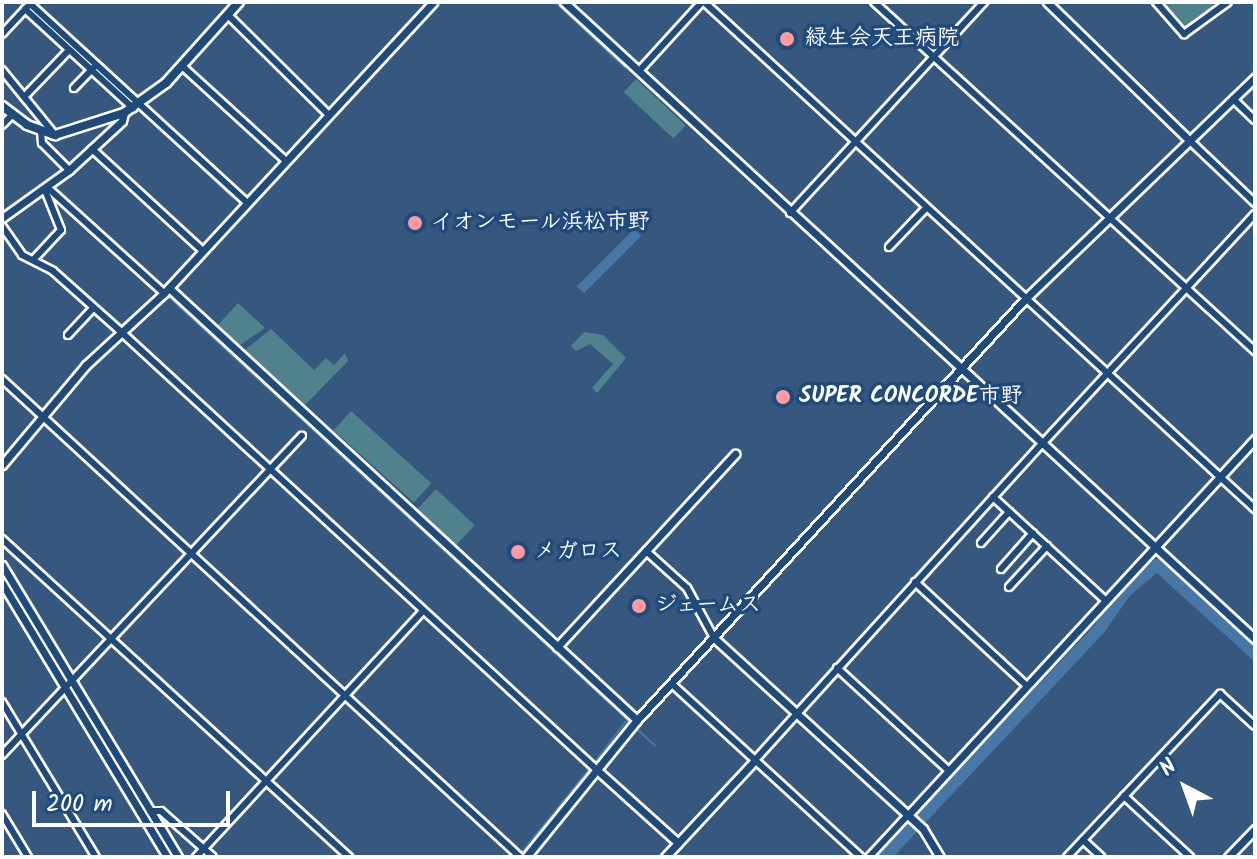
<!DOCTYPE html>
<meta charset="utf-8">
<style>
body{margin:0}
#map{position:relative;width:1257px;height:859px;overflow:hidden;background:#36587f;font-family:Kalam,"Klee One",sans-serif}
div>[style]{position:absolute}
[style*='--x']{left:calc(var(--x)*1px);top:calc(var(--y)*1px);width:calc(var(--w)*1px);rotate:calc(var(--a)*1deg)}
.green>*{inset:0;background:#50828d;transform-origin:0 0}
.water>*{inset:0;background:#4977a5;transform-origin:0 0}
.stream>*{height:2px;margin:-1px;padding:0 1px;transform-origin:1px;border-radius:1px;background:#4977a5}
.river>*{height:12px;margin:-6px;padding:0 6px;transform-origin:6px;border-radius:6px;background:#4977a5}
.roads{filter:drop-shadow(2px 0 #fff) drop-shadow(-2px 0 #fff) drop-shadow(0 2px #fff) drop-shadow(0 -2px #fff)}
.minor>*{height:6px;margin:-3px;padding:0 3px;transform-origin:3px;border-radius:3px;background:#1f4a7a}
.tertiary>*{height:7px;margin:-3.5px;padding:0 3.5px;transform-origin:3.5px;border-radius:3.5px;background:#1f4a7a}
.secondary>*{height:8px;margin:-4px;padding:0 4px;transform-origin:4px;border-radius:4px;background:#1f4a7a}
.dots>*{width:22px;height:22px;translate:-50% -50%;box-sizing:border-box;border:4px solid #1f4a7a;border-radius:50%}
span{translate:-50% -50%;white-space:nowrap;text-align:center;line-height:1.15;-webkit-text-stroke:7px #1f4a7a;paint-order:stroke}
.poi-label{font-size:22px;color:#fff;font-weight:700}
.left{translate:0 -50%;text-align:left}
.frame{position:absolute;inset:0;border:4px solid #fff;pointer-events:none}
.north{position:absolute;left:1145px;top:747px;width:80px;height:80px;-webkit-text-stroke:6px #1f4a7a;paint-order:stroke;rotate:319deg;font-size:22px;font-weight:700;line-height:32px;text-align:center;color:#fff}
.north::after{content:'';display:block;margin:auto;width:28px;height:36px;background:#fff;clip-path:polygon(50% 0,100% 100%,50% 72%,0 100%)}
.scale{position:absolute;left:32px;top:791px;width:198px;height:36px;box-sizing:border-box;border:4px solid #fff;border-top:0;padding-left:10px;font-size:24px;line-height:28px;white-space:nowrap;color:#fff;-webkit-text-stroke:6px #1f4a7a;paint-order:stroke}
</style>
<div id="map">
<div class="green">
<i style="clip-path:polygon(1157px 2px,1210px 2px,1218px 10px,1181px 32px)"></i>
<i style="left:636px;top:79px;width:68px;height:18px;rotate:43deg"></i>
<i style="clip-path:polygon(238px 303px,265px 328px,240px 345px,218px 325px)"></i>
<i style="clip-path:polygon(271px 329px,314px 370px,326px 358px,334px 365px,345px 353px,348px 361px,305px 405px,245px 350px)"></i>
<i style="clip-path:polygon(584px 332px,603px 335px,626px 358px,597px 393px,592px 388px,613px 364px,590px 344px,576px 351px,571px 346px)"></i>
<i style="left:351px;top:411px;width:108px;height:26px;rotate:42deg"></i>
<i style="left:436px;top:489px;width:53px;height:28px;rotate:43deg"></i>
</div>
<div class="water">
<i style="left:634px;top:229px;width:10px;height:81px;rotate:45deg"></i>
</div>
<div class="stream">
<i style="--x:555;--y:2;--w:96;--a:43.3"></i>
<i style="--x:29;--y:8;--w:134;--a:42.6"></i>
<i style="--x:143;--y:112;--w:124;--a:43.7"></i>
<i style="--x:171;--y:299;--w:627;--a:42.67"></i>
<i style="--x:636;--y:728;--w:26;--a:43"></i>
<i style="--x:594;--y:763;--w:54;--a:-52.5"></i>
<i style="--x:521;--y:853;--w:109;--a:-50.9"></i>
</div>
<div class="river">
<i style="--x:885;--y:857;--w:314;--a:-46.8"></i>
<i style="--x:1100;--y:628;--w:44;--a:-55.2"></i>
<i style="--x:1125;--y:592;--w:42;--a:-40.2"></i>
<i style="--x:1157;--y:565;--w:132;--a:42.2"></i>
</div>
<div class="roads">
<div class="minor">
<i style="--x:28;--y:2;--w:297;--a:42.5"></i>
<i style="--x:704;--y:2;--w:749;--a:42.62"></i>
<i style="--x:874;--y:2;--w:517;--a:42.49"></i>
<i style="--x:1156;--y:2;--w:43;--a:48.8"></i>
<i style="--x:1184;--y:34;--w:54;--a:-36"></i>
<i style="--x:25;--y:9;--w:147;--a:42.5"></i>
<i style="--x:229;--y:16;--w:139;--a:44.7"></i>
<i style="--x:2;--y:34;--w:37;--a:-47"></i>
<i style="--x:182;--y:66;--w:141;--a:42.4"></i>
<i style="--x:2;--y:70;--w:84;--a:50.8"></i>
<i style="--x:639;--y:71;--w:93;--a:-47.6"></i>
<i style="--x:74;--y:88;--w:29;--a:-46"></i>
<i style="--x:24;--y:97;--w:65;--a:-46.2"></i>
<i style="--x:1233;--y:99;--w:30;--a:44"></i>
<i style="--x:2;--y:125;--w:16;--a:-45"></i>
<i style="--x:41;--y:132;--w:11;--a:85"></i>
<i style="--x:42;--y:143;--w:38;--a:45"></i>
<i style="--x:1190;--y:141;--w:90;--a:43.6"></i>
<i style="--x:92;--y:149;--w:151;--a:42.6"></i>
<i style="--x:48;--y:188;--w:156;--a:42.2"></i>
<i style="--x:790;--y:213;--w:287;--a:-47.4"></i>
<i style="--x:2;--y:226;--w:35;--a:55"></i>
<i style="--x:22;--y:255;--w:35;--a:27"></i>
<i style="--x:53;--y:271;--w:89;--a:41.8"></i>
<i style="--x:119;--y:330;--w:650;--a:42.63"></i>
<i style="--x:889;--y:247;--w:54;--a:-46.5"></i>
<i style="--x:33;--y:260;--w:41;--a:-47"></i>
<i style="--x:61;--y:230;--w:43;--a:-111.8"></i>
<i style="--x:68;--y:335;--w:37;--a:-47"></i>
<i style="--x:2;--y:379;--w:705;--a:42.7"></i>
<i style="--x:1041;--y:445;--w:315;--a:-47.2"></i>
<i style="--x:993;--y:497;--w:154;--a:42.6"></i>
<i style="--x:2;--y:539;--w:471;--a:42.5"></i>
<i style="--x:981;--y:543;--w:42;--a:-47.9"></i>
<i style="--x:646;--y:551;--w:55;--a:42.1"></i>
<i style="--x:687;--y:588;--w:57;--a:61.6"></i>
<i style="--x:1001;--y:569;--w:48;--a:-48.4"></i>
<i style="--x:915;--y:582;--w:153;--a:42.9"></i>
<i style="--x:1009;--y:587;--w:56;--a:-47.2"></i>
<i style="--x:837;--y:668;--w:152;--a:42.6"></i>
<i style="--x:672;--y:684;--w:256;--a:42.5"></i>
<i style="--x:2;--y:702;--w:181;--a:58.8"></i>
<i style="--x:2;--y:755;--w:438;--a:-46.8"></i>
<i style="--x:755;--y:760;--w:425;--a:-47.8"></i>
<i style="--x:1124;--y:796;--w:90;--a:42.7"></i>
<i style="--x:150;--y:811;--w:11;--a:0"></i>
<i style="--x:161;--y:811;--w:69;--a:41.5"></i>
<i style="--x:2;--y:814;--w:50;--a:58.8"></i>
<i style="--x:1083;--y:840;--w:25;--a:43"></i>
<i style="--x:196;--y:857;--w:335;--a:-47.3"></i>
<i style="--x:869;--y:857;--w:57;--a:-47.1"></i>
<i style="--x:1067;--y:857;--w:224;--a:-46.8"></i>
<i style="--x:1220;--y:694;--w:47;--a:42.4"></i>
</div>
<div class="tertiary">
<i style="--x:564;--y:2;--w:940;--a:42.67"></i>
<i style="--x:1047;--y:2;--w:199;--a:44.2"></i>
<i style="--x:2;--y:218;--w:82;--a:-35.6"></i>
<i style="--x:69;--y:170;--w:72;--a:-42.8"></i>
<i style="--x:122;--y:121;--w:8;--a:-76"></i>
<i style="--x:169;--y:288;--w:637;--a:42.71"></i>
<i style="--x:2;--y:465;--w:131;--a:-50"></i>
<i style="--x:86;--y:365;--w:106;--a:-42.7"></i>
<i style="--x:164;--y:293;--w:396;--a:-47.2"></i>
<i style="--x:2;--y:565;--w:341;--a:58.9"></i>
<i style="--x:2;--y:583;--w:320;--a:58.9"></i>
<i style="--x:714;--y:638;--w:283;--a:42.4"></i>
<i style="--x:923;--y:829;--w:33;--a:59"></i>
<i style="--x:557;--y:647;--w:263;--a:-47.3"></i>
<i style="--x:597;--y:770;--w:109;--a:42"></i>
<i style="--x:908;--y:815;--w:512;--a:-47.3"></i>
<i style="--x:526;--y:857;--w:176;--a:-51"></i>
<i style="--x:637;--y:720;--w:574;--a:-47.33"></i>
<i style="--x:1026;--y:298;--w:318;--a:-43.9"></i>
<i style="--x:665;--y:857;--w:132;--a:-47.1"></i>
<i style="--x:1228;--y:857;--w:39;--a:-46"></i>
</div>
<div class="secondary">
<i style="--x:2;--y:106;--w:31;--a:37"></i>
<i style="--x:27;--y:125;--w:30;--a:20"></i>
<i style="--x:55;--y:135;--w:72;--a:-17.7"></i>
<i style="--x:124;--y:113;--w:52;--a:-35.5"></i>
<i style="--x:166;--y:83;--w:109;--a:-48"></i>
</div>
</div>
<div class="dots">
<i style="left:787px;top:39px;background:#ff9aa2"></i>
<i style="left:415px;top:223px;background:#ff9aa2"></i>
<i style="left:783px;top:397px;background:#ff9aa2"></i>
<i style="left:518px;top:552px;background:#ff9aa2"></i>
<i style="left:639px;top:606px;background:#ff9aa2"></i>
</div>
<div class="poi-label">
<span class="left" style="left:805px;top:39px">緑生会天王病院</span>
<span class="left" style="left:431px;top:223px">イオンモール浜松市野</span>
<span class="left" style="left:799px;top:397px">SUPER CONCORDE市野</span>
<span class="left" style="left:534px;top:552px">メガロス</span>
<span class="left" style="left:655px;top:606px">ジェームス</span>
</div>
<div class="frame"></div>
<div class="north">N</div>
<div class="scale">200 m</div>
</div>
